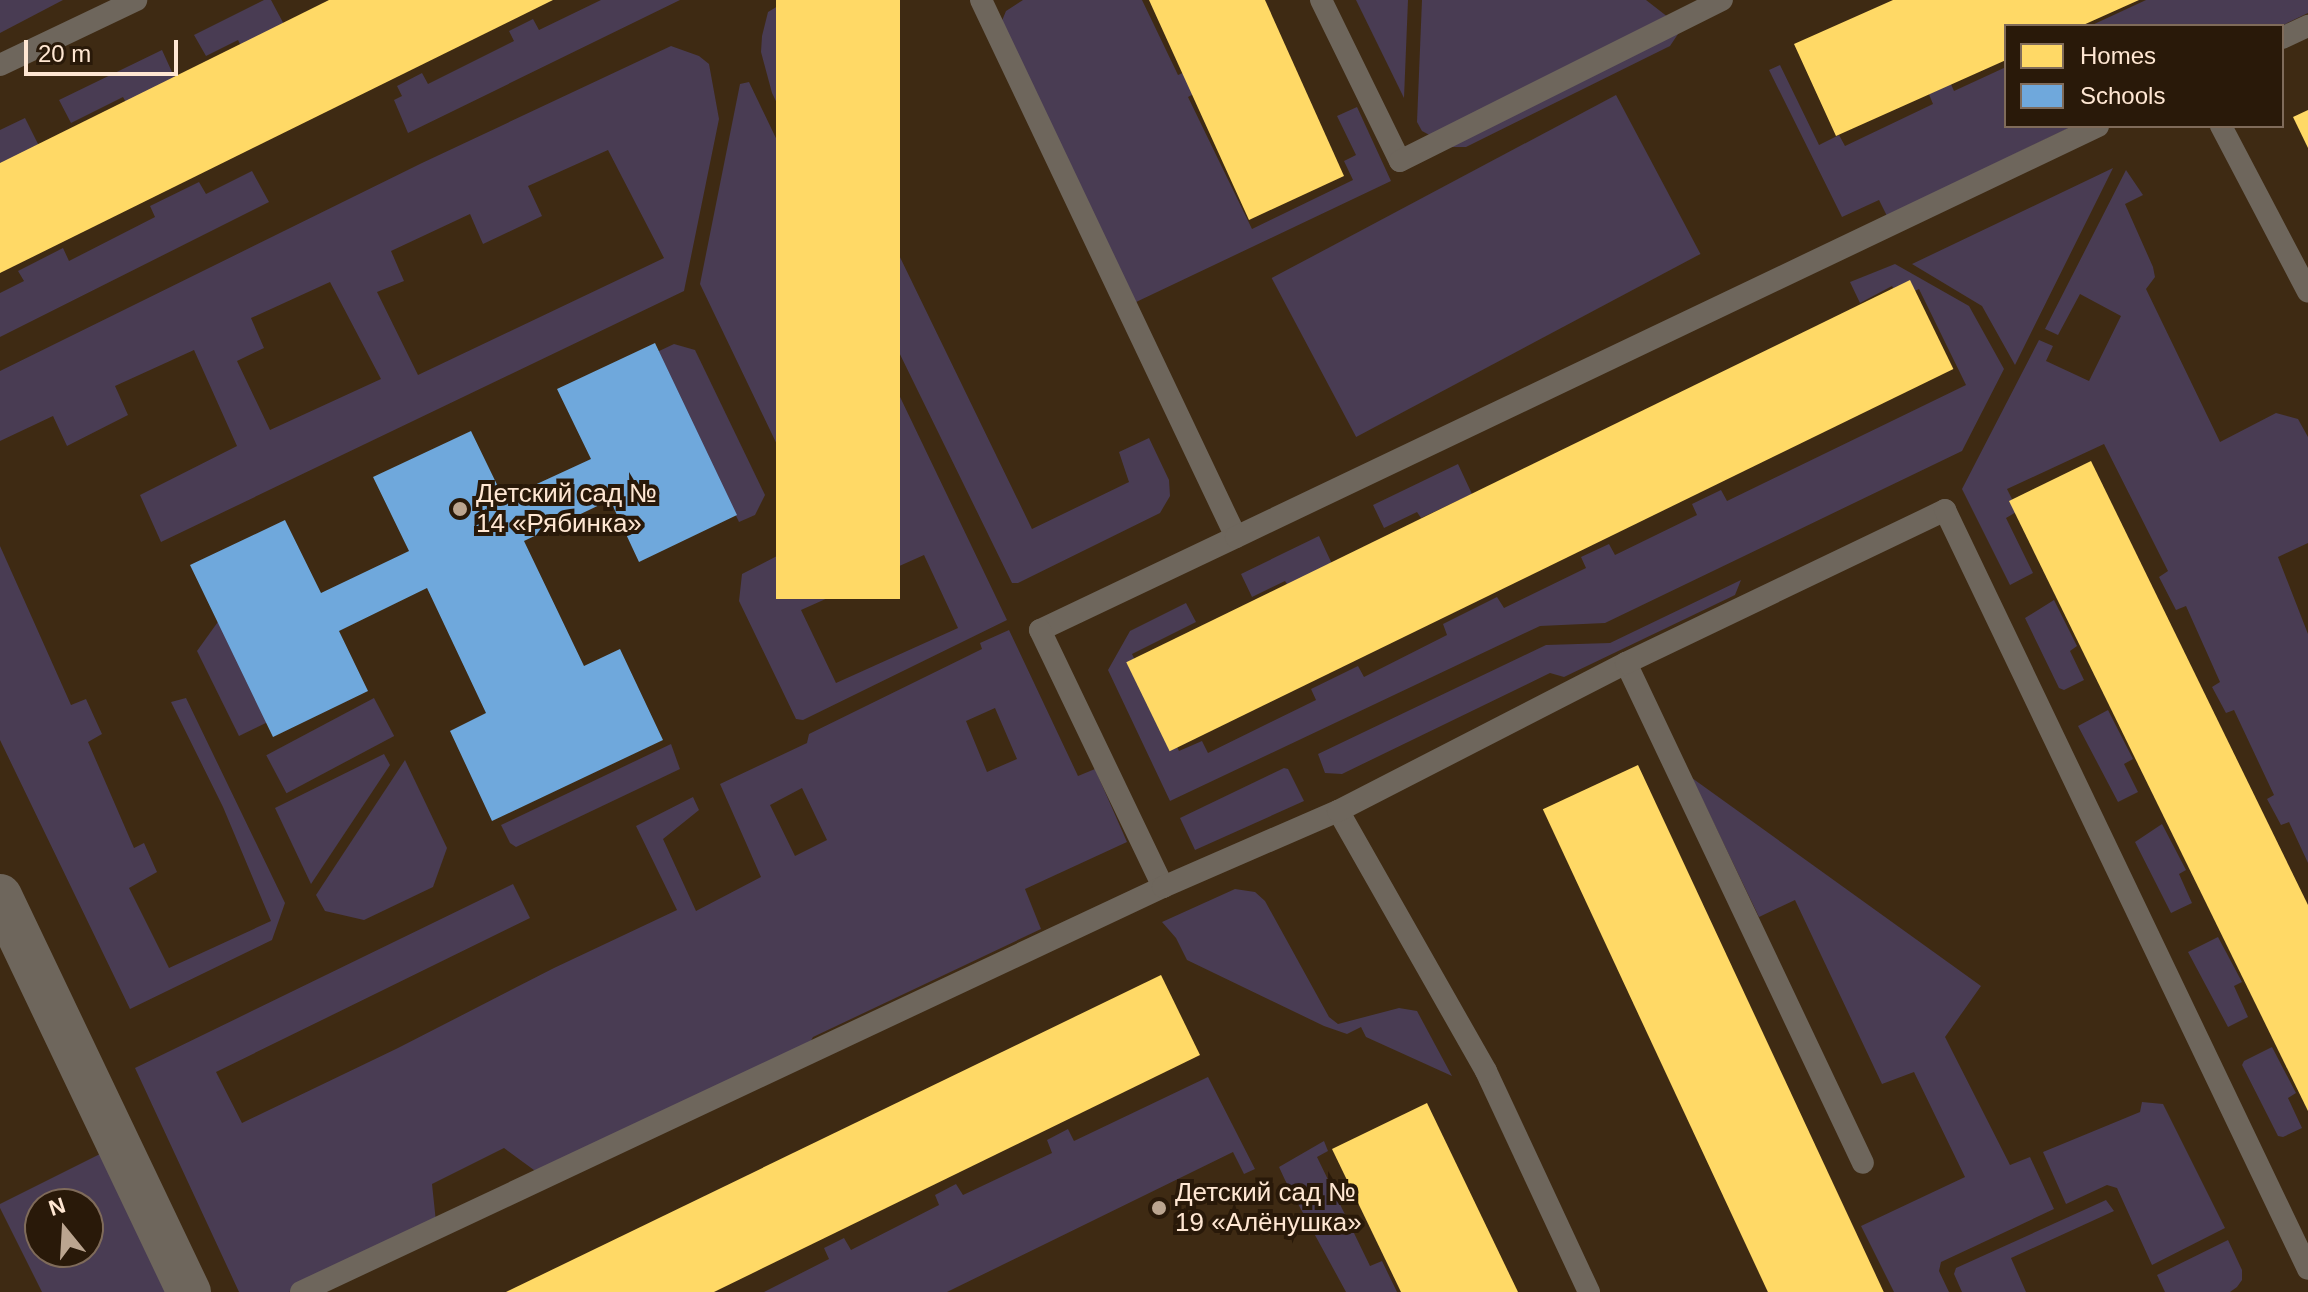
<!DOCTYPE html>
<meta charset="utf-8">
<style>
body{margin:0}
#map{position:relative;width:2308px;height:1292px;overflow:hidden;background:#3e2a13;font-family:Helvetica,sans-serif}
div>[style]{position:absolute}
[style*='--x']{left:calc(var(--x)*1px);top:calc(var(--y)*1px);width:calc(var(--w)*1px);rotate:calc(var(--a)*1deg)}
.green>*{inset:0;background:#493c53;transform-origin:0 0}
.homes>*{inset:0;background:#ffd966;transform-origin:0 0}
.schools>*{inset:0;background:#6fa8dc}
.service>*{height:22px;margin:-11px;padding:0 11px;transform-origin:11px;border-radius:11px;background:#6e665c}
.minor>*{height:44px;margin:-22px;padding:0 22px;transform-origin:22px;border-radius:22px;background:#6e665c}
.dots>*{width:22px;height:22px;translate:-50% -50%;box-sizing:border-box;border:4px solid #291909;border-radius:50%}
span{translate:-50% -50%;white-space:nowrap;text-align:center;line-height:1.15;-webkit-text-stroke:8px #291909;paint-order:stroke}
.poi-label{font-size:26px;color:#ffe7d3}
.left{translate:0 -50%;text-align:left}
.legend{position:absolute;left:2004px;top:24px;width:280px;height:104px;box-sizing:border-box;background:#291909;border:2px solid #7f6b5a;margin:0;padding:10px 14px;list-style:none;font-size:24px;color:#ffe7d3}
.legend li{display:flex;align-items:center;gap:16px;height:40px}
.legend b{width:40px;border:2px solid #7f6b5a}
.north{position:absolute;left:24px;top:1188px;width:80px;height:80px;box-sizing:border-box;background:#291909;border:2px solid #7f6b5a;border-radius:50%;rotate:342deg;font-size:22px;font-weight:700;line-height:32px;text-align:center;color:#ffe7d3}
.north::after{content:'';display:block;margin:auto;width:28px;height:36px;background:#bba590;clip-path:polygon(50% 0,100% 100%,50% 72%,0 100%)}
.scale{position:absolute;left:24px;top:40px;width:154px;height:36px;box-sizing:border-box;border:4px solid #ffe7d3;border-top:0;padding-left:10px;font-size:24px;line-height:28px;white-space:nowrap;color:#ffe7d3;-webkit-text-stroke:6px #291909;paint-order:stroke}
</style>
<div id="map">
<div class="green">
<i style="clip-path:polygon(0 0,63px 0,0 33px)"></i>
<i style="clip-path:polygon(264px 0,271px 0,287px 30px,244px 52px,238px 40px,206px 56px,194px 35px)"></i>
<i style="clip-path:polygon(601px 0,680px 0,408px 133px,394px 100px,402px 96px,397px 86px,422px 73px,428px 84px,514px 41px,509px 31px,533px 19px,539px 30px)"></i>
<i style="clip-path:polygon(1023px 0,1142px 0,1178px 75px,1190px 70px,1199px 91px,1188px 97px,1252px 229px,1353px 180px,1344px 161px,1356px 155px,1337px 116px,1357px 107px,1391px 181px,1134px 303px,1001px 23px,1006px 11px)"></i>
<i style="clip-path:polygon(1356px 0,1408px 0,1404px 98px)"></i>
<i style="clip-path:polygon(1422px 0,1646px 0,1682px 28px,1670px 46px,1466px 147px,1452px 147px,1422px 131px,1417px 122px)"></i>
<i style="clip-path:polygon(2146px 0,2308px 0,2308px 13px,2281px 26px,2090px 26px)"></i>
<i style="clip-path:polygon(778px 6px,1032px 529px,1129px 482px,1119px 452px,1149px 438px,1169px 480px,1170px 496px,1160px 513px,1018px 583px,1012px 583px,772px 93px,761px 52px,762px 36px,768px 12px)"></i>
<i style="clip-path:polygon(evenodd,671px 46px,699px 56px,709px 64px,719px 119px,684px 291px,161px 542px,140px 495px,237px 446px,194px 350px,115px 386px,128px 415px,67px 446px,53px 416px,0 441px,0 371px,422px 163px,671px 46px,608px 150px,664px 258px,418px 375px,377px 292px,404px 281px,391px 251px,470px 214px,483px 244px,542px 216px,528px 186px,608px 150px,671px 46px,330px 282px,381px 379px,270px 430px,237px 361px,264px 348px,251px 318px,330px 282px)"></i>
<i style="clip-path:polygon(162px 50px,177px 83px,129px 108px,123px 97px,71px 123px,59px 100px)"></i>
<i style="clip-path:polygon(1780px 65px,1819px 145px,1839px 135px,1845px 146px,1933px 104px,1928px 92px,1950px 82px,1954px 91px,2006px 67px,2006px 126px,2073px 126px,1887px 216px,1879px 200px,1842px 217px,1769px 70px)"></i>
<i style="clip-path:polygon(evenodd,749px 82px,1007px 620px,803px 720px,796px 719px,739px 601px,742px 574px,810px 539px,816px 526px,700px 284px,740px 84px,749px 82px,924px 555px,958px 628px,836px 683px,801px 610px,924px 555px)"></i>
<i style="left:1616px;top:95px;width:180px;height:390px;rotate:62deg"></i>
<i style="clip-path:polygon(25px 118px,41px 150px,0 171px,0 130px)"></i>
<i style="clip-path:polygon(2113px 168px,2015px 365px,1982px 306px,1912px 264px)"></i>
<i style="clip-path:polygon(2126px 170px,2143px 195px,2125px 204px,2153px 267px,2155px 277px,2146px 289px,2220px 442px,2276px 413px,2298px 419px,2308px 437px,2308px 543px,2278px 557px,2308px 634px,2308px 863px,2289px 822px,2281px 825px,2267px 799px,2274px 795px,2234px 710px,2226px 713px,2212px 687px,2220px 682px,2186px 606px,2176px 610px,2159px 577px,2168px 571px,2104px 444px,2007px 489px,2018px 511px,2006px 518px,2033px 573px,2010px 585px,1962px 489px,2039px 340px,2053px 346px,2046px 361px,2089px 381px,2121px 316px,2080px 294px,2058px 335px,2045px 329px)"></i>
<i style="clip-path:polygon(252px 171px,269px 202px,0 337px,0 293px,24px 281px,18px 271px,63px 248px,69px 261px,155px 217px,150px 206px,199px 182px,206px 194px)"></i>
<i style="clip-path:polygon(1895px 264px,1969px 306px,2004px 369px,1962px 451px,1605px 623px,1540px 626px,1170px 801px,1108px 670px,1130px 631px,1186px 603px,1196px 622px,1132px 654px,1179px 751px,1202px 741px,1208px 753px,1316px 700px,1311px 689px,1358px 666px,1364px 677px,1447px 635px,1443px 624px,1497px 597px,1504px 608px,1586px 568px,1581px 557px,1609px 544px,1615px 555px,1697px 515px,1692px 504px,1721px 490px,1727px 501px,1966px 385px,1919px 289px,1899px 298px,1892px 286px,1860px 303px,1850px 282px)"></i>
<i style="clip-path:polygon(674px 344px,695px 350px,765px 495px,755px 515px,739px 522px,657px 352px)"></i>
<i style="clip-path:polygon(1458px 464px,1472px 494px,1421px 518px,1417px 512px,1384px 528px,1373px 505px)"></i>
<i style="clip-path:polygon(1319px 536px,1333px 566px,1289px 587px,1285px 581px,1252px 597px,1241px 574px)"></i>
<i style="clip-path:polygon(0 546px,71px 705px,86px 699px,102px 734px,88px 742px,134px 848px,144px 843px,157px 872px,129px 888px,169px 968px,271px 921px,223px 807px,171px 702px,186px 698px,285px 903px,272px 940px,130px 1009px,0 740px)"></i>
<i style="clip-path:polygon(1741px 580px,1735px 595px,1564px 677px,1550px 673px,1342px 774px,1325px 773px,1318px 754px,1546px 645px,1610px 643px)"></i>
<i style="clip-path:polygon(2054px 600px,2077px 646px,2070px 651px,2084px 680px,2064px 690px,2059px 688px,2025px 618px)"></i>
<i style="clip-path:polygon(225px 612px,276px 718px,239px 736px,197px 651px)"></i>
<i style="clip-path:polygon(evenodd,1009px 630px,1078px 776px,1095px 769px,1127px 842px,1025px 889px,1041px 929px,813px 1037px,804px 1053px,538px 1173px,504px 1148px,432px 1184px,436px 1222px,289px 1292px,239px 1292px,135px 1068px,513px 884px,530px 918px,216px 1072px,242px 1123px,398px 1048px,554px 968px,677px 910px,636px 826px,693px 797px,699px 810px,663px 839px,696px 911px,761px 877px,720px 784px,807px 743px,809px 734px,982px 649px,980px 643px,1009px 630px,995px 708px,1017px 759px,987px 772px,966px 721px,995px 708px,1009px 630px,802px 788px,827px 840px,795px 856px,770px 805px,802px 788px)"></i>
<i style="left:374px;top:698px;width:43px;height:122px;rotate:62deg"></i>
<i style="clip-path:polygon(2108px 710px,2133px 759px,2124px 764px,2138px 792px,2118px 802px,2078px 726px)"></i>
<i style="clip-path:polygon(671px 744px,680px 769px,516px 847px,510px 843px,501px 825px)"></i>
<i style="clip-path:polygon(384px 754px,390px 765px,311px 884px,275px 808px)"></i>
<i style="clip-path:polygon(405px 760px,447px 848px,433px 887px,364px 920px,325px 911px,316px 895px)"></i>
<i style="clip-path:polygon(1284px 768px,1288px 769px,1304px 801px,1195px 850px,1180px 818px)"></i>
<i style="clip-path:polygon(1692px 778px,1981px 986px,1945px 1037px,2010px 1165px,2030px 1157px,2054px 1209px,1941px 1262px,1939px 1271px,1949px 1292px,1894px 1292px,1861px 1226px,1965px 1177px,1914px 1072px,1882px 1084px,1795px 900px,1759px 917px)"></i>
<i style="clip-path:polygon(2162px 824px,2186px 870px,2179px 874px,2192px 903px,2171px 913px,2135px 842px)"></i>
<i style="clip-path:polygon(1235px 889px,1255px 892px,1265px 901px,1329px 1017px,1338px 1024px,1399px 1008px,1417px 1011px,1452px 1076px,1366px 1037px,1361px 1027px,1347px 1034px,1324px 1026px,1187px 960px,1176px 938px,1162px 922px)"></i>
<i style="clip-path:polygon(2218px 937px,2242px 982px,2234px 986px,2248px 1017px,2228px 1027px,2188px 952px)"></i>
<i style="clip-path:polygon(2272px 1047px,2296px 1093px,2288px 1098px,2302px 1128px,2283px 1137px,2278px 1136px,2242px 1065px,2244px 1061px)"></i>
<i style="clip-path:polygon(1208px 1077px,1255px 1169px,1244px 1174px,1233px 1152px,947px 1292px,764px 1292px,829px 1259px,824px 1248px,844px 1238px,851px 1250px,939px 1205px,935px 1195px,956px 1184px,963px 1195px,1052px 1153px,1047px 1140px,1068px 1129px,1074px 1141px)"></i>
<i style="clip-path:polygon(2142px 1102px,2163px 1104px,2225px 1228px,2152px 1265px,2117px 1188px,2107px 1185px,2066px 1204px,2043px 1152px,2140px 1112px)"></i>
<i style="clip-path:polygon(1324px 1141px,1328px 1151px,1317px 1157px,1370px 1266px,1382px 1261px,1397px 1292px,1346px 1292px,1285px 1180px,1279px 1167px)"></i>
<i style="clip-path:polygon(evenodd,106px 1151px,173px 1292px,42px 1292px,0 1208px,0 1204px,106px 1151px,40px 1204px,88px 1204px,88px 1252px,40px 1252px,40px 1204px)"></i>
<i style="clip-path:polygon(2106px 1200px,2114px 1211px,2011px 1258px,2026px 1292px,1962px 1292px,1954px 1274px,1956px 1268px)"></i>
<i style="clip-path:polygon(2228px 1240px,2242px 1270px,2242px 1280px,2237px 1287px,2230px 1292px,2165px 1292px,2157px 1275px)"></i>
</div>
<div class="homes">
<i style="clip-path:polygon(329px 0,553px 0,0 273px,0 163px)"></i>
<i style="left:776px;top:0;width:124px;height:599px"></i>
<i style="clip-path:polygon(1149px 0,1265px 0,1344px 176px,1249px 220px)"></i>
<i style="clip-path:polygon(1893px 0,2139px 0,2081px 26px,2006px 26px,2006px 60px,1836px 136px,1794px 44px)"></i>
<i style="clip-path:polygon(2308px 110px,2308px 148px,2293px 117px)"></i>
<i style="left:1910px;top:280px;width:99px;height:872px;rotate:64deg"></i>
<i style="clip-path:polygon(2091px 461px,2308px 905px,2308px 1111px,2009px 501px)"></i>
<i style="left:1638px;top:765px;width:582px;height:105px;rotate:65deg"></i>
<i style="clip-path:polygon(1161px 975px,1200px 1055px,714px 1292px,506px 1292px)"></i>
<i style="clip-path:polygon(1427px 1103px,1518px 1292px,1401px 1292px,1332px 1149px)"></i>
</div>
<div class="schools">
<i style="clip-path:polygon(655px 343px,737px 515px,639px 562px,610px 500px,524px 541px,584px 666px,620px 649px,663px 740px,492px 821px,450px 731px,486px 713px,427px 588px,339px 631px,368px 691px,273px 737px,190px 565px,285px 520px,321px 593px,409px 551px,373px 477px,471px 431px,504px 499px,591px 459px,557px 389px)"></i>
</div>
<div class="service">
<i style="--x:981;--y:0;--w:594;--a:64.6"></i>
<i style="--x:1236;--y:537;--w:217;--a:154.6"></i>
<i style="--x:1040;--y:630;--w:285;--a:64.4"></i>
<i style="--x:1321;--y:0;--w:179;--a:63.9"></i>
<i style="--x:1400;--y:161;--w:360;--a:-26.6"></i>
<i style="--x:2282;--y:38;--w:29;--a:-25"></i>
<i style="--x:0;--y:65;--w:151;--a:-25.5"></i>
<i style="--x:2221;--y:126;--w:187;--a:62.3"></i>
<i style="--x:1236;--y:537;--w:955;--a:-25.49"></i>
<i style="--x:1626;--y:663;--w:553;--a:64.64"></i>
<i style="--x:301;--y:1292;--w:952;--a:-25.17"></i>
<i style="--x:1163;--y:887;--w:191;--a:-23.5"></i>
<i style="--x:1589;--y:1292;--w:244;--a:-115"></i>
<i style="--x:1486;--y:1071;--w:299;--a:-119.6"></i>
<i style="--x:1338;--y:811;--w:324;--a:-27.2"></i>
<i style="--x:1626;--y:663;--w:354;--a:-25.6"></i>
<i style="--x:1945;--y:510;--w:841;--a:64.44"></i>
</div>
<div class="minor">
<i style="--x:0;--y:896;--w:439;--a:64.5"></i>
</div>
<div class="dots">
<i style="left:460px;top:509px;background:#bba590"></i>
<i style="left:1159px;top:1208px;background:#bba590"></i>
</div>
<div class="poi-label">
<span class="left" style="left:476px;top:509px">Детский сад №<br>14 «Рябинка»</span>
<span class="left" style="left:1175px;top:1208px">Детский сад №<br>19 «Алёнушка»</span>
</div>
<ul class="legend">
<li><b style="height:22px;background:#ffd966"></b>Homes</li>
<li><b style="height:22px;background:#6fa8dc"></b>Schools</li>
</ul>
<div class="north">N</div>
<div class="scale">20 m</div>
</div>
